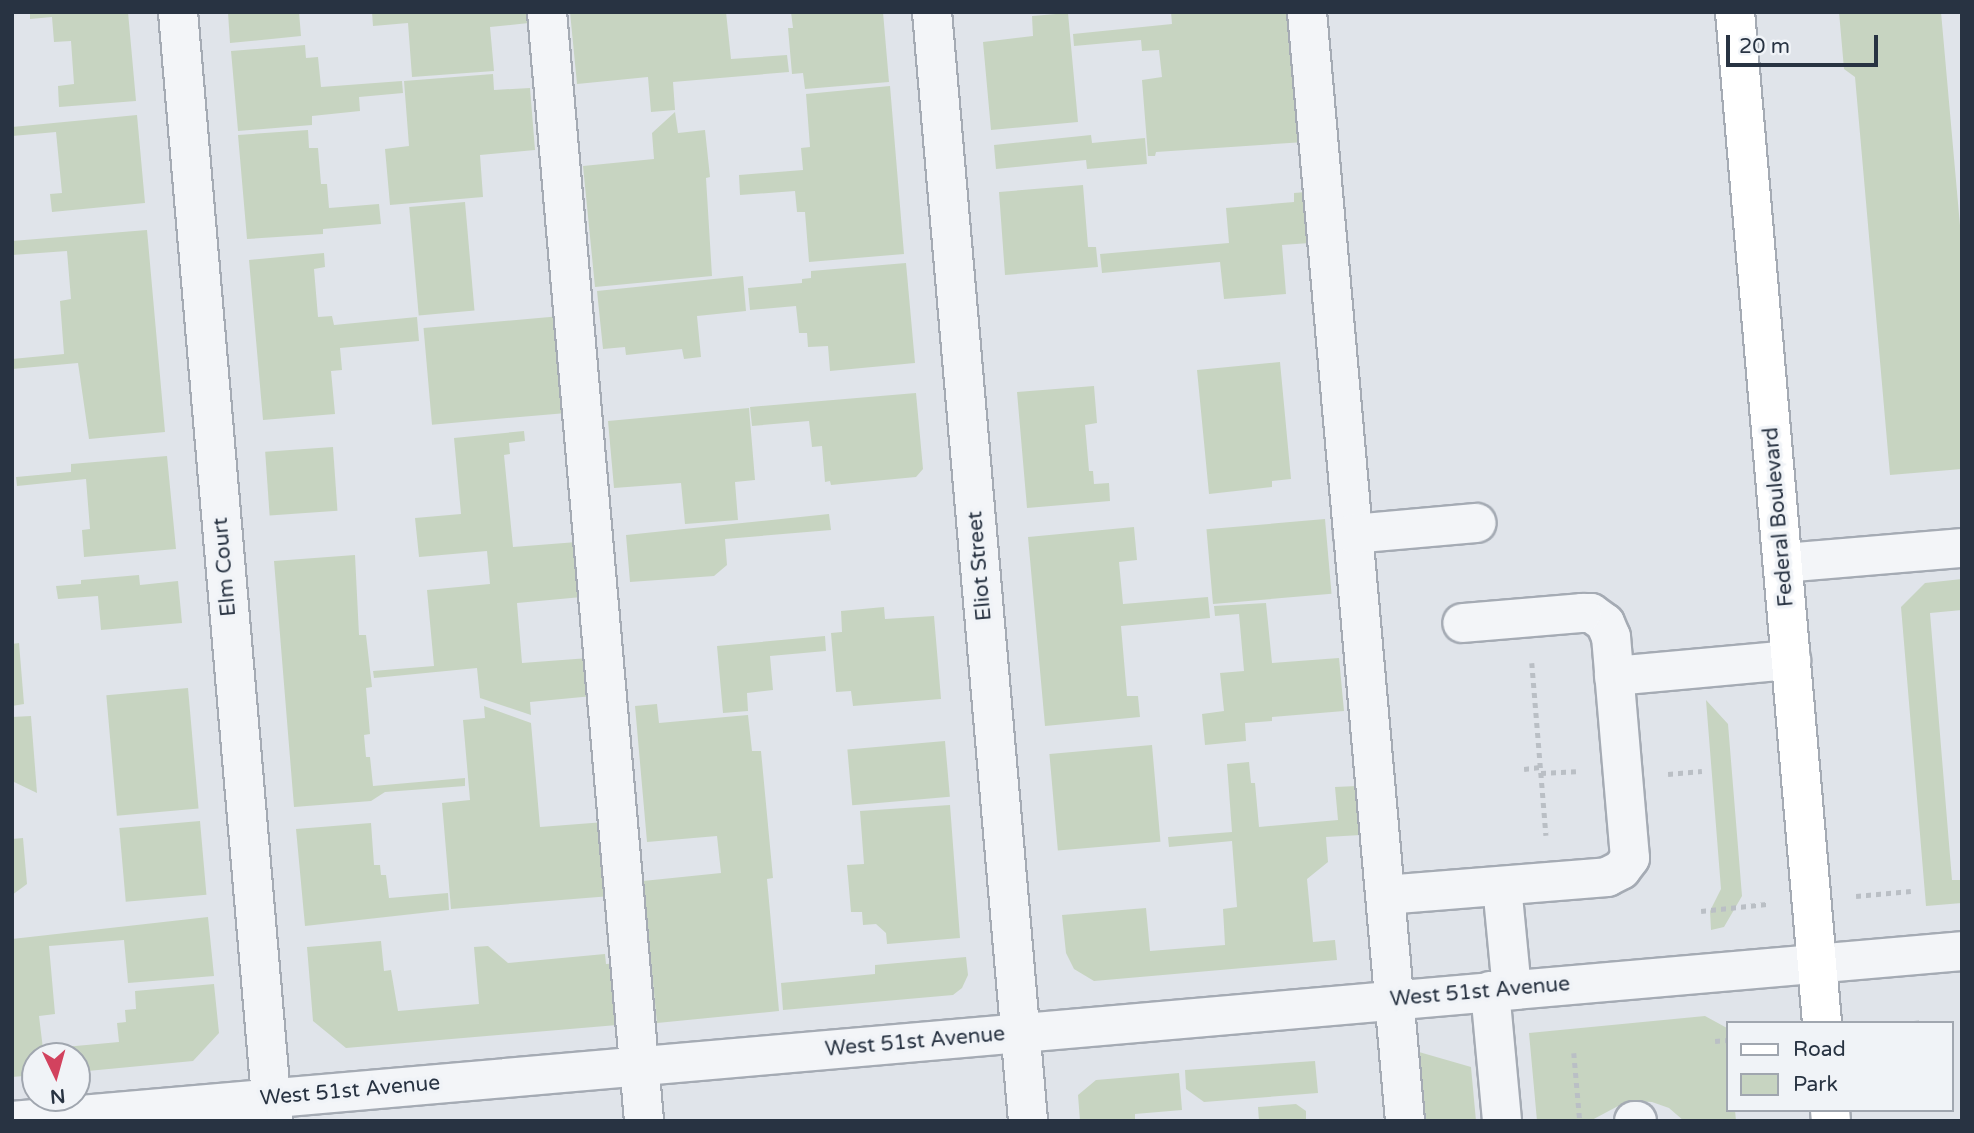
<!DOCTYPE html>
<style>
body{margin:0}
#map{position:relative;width:1974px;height:1133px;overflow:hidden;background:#e0e4ea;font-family:"Varela Round",sans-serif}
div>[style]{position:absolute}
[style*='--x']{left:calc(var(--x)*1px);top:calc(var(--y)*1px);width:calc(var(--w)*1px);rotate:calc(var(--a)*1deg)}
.green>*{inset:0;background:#c7d4c1;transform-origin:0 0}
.path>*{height:4.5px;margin-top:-2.25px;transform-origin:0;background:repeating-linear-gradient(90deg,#babfc5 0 5px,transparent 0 10px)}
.roads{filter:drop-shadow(2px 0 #a5abb4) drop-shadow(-2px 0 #a5abb4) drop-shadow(0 2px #a5abb4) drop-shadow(0 -2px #a5abb4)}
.minor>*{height:38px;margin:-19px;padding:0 19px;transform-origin:19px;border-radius:19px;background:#f3f5f8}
.major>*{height:38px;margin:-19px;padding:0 19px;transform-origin:19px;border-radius:19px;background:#fff}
span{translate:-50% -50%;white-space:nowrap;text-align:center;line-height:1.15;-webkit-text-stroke:7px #f0f3f7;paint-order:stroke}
.street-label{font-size:21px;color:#283342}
.frame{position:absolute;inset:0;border:14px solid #283342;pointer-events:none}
.legend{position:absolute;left:1726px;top:1021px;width:228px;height:91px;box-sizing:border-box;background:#f0f3f7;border:2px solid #a0a6af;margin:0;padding:9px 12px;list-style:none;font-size:21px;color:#283342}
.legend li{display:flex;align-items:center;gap:14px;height:35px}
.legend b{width:35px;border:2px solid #a0a6af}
.north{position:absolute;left:21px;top:1042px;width:70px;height:70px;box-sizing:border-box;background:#f0f3f7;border:2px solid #a0a6af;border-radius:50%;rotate:175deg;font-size:19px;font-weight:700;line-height:28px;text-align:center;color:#283342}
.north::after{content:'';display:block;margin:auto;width:24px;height:32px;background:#d2425e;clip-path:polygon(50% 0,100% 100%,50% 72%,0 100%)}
.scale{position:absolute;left:1726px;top:35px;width:152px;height:32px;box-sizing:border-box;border:4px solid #283342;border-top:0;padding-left:9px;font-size:21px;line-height:24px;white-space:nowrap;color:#283342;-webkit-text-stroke:5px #f0f3f7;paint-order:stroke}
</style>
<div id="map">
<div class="green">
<i style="clip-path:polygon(30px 12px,128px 12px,136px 101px,59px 107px,58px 86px,74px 84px,71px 41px,54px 42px,52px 17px,30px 19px)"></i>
<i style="clip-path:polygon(228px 12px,299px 12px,301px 36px,230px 43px)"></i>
<i style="clip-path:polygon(372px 12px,537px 12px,538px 22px,490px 27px,494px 71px,412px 77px,408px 23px,373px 26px)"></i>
<i style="clip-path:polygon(570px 12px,726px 12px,731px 59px,787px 55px,789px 72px,673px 82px,675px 110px,651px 112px,648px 77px,577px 84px)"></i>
<i style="clip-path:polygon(791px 12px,883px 12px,889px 82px,805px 89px,803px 73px,792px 74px,788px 28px,793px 28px)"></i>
<i style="clip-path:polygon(1171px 12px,1293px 12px,1305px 142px,1156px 152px,1155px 156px,1148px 156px,1142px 80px,1162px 77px,1159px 50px,1142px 51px,1141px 40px,1074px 46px,1073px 34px,1172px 24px)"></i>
<i style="clip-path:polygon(1839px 12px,1941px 12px,1962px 248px,1962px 469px,1890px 475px,1855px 77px,1844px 69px)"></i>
<i style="clip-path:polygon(1068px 13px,1078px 122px,991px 130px,983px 42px,1033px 36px,1032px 16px)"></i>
<i style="clip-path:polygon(305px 45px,306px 58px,318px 57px,321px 87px,402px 81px,403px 93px,359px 97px,360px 111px,312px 116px,312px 125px,238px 131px,231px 51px)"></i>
<i style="clip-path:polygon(493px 74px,494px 90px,530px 88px,535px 150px,480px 155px,483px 197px,390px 205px,385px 149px,409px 146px,404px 81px)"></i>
<i style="clip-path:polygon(890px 86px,904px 254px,809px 262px,805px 212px,797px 212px,795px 191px,740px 195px,739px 175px,803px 170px,801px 148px,810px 147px,806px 94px)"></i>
<i style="clip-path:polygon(675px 112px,678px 133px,705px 130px,710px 177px,706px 178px,712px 276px,595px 287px,583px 166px,654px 159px,652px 133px)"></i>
<i style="clip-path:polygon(137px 115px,145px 203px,52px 212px,50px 194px,62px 193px,56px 132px,12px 136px,12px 127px)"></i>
<i style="clip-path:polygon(308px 130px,309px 148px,318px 148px,321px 184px,327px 184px,329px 208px,379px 204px,381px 224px,323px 229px,323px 234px,247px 239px,238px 135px)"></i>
<i style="clip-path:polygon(1091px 135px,1092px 143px,1145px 138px,1147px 164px,1087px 169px,1086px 160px,996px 169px,994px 145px)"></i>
<i style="clip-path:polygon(1083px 185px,1088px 247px,1096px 247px,1098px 267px,1005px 275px,999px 192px)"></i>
<i style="clip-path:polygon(1306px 192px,1310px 243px,1282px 245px,1286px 294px,1224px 299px,1220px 262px,1102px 273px,1100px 254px,1229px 243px,1226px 208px,1294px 202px,1294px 193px)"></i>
<i style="left:465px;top:202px;width:109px;height:56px;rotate:85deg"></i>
<i style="clip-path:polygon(147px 230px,165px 432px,89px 439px,78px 363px,12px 369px,12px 359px,64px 354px,60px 301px,71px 299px,67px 251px,12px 255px,12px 241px)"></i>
<i style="clip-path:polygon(324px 253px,325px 267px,314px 269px,318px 317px,332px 316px,334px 325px,417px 317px,419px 341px,340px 348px,342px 370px,331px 371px,335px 414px,263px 420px,249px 260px)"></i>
<i style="clip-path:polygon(906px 263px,915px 363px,830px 371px,828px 346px,808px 347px,807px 333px,799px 333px,796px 306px,750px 310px,748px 288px,802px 283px,802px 279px,811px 278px,811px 271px)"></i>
<i style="clip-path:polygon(743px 276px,746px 311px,697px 316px,701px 357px,684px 359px,682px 349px,626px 355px,625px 347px,603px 349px,597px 291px)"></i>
<i style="left:561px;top:316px;width:97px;height:138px;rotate:85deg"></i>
<i style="clip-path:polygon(1280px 362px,1291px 479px,1272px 481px,1272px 487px,1209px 494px,1197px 370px)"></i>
<i style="clip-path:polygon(1094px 386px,1097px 423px,1085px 425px,1089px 471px,1093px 471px,1094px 484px,1109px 483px,1110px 501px,1027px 508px,1017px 392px)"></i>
<i style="clip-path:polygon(916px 393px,923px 469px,916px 477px,831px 485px,830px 481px,825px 482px,822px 446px,812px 447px,809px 421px,752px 426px,750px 407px)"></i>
<i style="clip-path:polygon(749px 408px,755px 480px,735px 482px,738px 520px,685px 524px,681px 483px,614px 488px,608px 421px)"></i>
<i style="clip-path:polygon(524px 431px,525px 441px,509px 443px,510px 454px,504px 455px,513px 547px,577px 542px,582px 597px,517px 603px,522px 663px,589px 658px,593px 696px,530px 702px,531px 715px,480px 698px,477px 668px,374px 678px,373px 671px,434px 666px,427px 590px,490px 584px,487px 551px,419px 557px,415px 518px,461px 514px,454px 438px)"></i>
<i style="left:333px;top:447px;width:64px;height:68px;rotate:86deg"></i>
<i style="clip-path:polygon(167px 456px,176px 549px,84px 557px,82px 530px,90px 529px,86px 479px,17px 486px,16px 477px,71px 472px,71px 464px)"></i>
<i style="clip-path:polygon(829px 514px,831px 530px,725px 539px,727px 565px,714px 576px,630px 582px,626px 535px)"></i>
<i style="left:1325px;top:519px;width:75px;height:119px;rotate:85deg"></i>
<i style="clip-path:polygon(1134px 527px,1137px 560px,1119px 562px,1123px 604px,1208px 597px,1210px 618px,1121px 626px,1127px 696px,1138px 696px,1140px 717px,1045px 726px,1028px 537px)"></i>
<i style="clip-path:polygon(355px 555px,359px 635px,366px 635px,372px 687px,366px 688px,370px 734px,364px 735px,366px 757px,370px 757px,373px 786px,465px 778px,465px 786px,385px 792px,371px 801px,294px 807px,274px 561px)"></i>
<i style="clip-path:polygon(139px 575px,140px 585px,178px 581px,182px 623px,101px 630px,98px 596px,58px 599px,56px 586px,81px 584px,81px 580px)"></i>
<i style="clip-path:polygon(1962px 579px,1962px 610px,1930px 613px,1952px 880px,1962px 880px,1962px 903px,1926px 906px,1901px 607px,1925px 583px)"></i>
<i style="clip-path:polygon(1266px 603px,1272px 663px,1339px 658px,1344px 711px,1272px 717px,1272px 721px,1245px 723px,1246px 741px,1205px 745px,1202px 714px,1224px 711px,1220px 673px,1244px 671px,1239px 614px,1215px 616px,1214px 606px)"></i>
<i style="clip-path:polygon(884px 607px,885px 619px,934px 616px,941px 699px,853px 706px,851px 691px,836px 692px,831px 633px,842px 632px,841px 611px)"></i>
<i style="clip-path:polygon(825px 636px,826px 651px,770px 656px,773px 690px,747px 693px,748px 711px,723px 713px,717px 646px)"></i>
<i style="clip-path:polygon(19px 643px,24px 704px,12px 706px,12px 644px)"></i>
<i style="left:188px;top:688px;width:121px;height:82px;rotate:85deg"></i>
<i style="clip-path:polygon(1706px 700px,1728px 724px,1742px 896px,1724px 927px,1711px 930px,1710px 911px,1721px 889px)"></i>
<i style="clip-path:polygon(657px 704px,659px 723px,748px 715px,752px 751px,761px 751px,773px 878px,767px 879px,779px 1011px,657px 1023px,643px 881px,721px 873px,717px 836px,647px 842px,635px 706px)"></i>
<i style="clip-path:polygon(484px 706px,531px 723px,540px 827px,605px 822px,611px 896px,451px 909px,442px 803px,470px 800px,463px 720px,485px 718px)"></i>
<i style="clip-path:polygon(31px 716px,37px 793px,12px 781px,12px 717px)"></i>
<i style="left:945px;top:741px;width:56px;height:98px;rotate:85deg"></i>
<i style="left:1152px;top:745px;width:97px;height:103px;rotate:85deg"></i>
<i style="clip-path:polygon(1249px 762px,1251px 783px,1255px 783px,1259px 827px,1338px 820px,1335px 787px,1357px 786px,1361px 835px,1326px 837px,1328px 862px,1307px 879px,1313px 942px,1335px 940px,1337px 960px,1094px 981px,1074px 969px,1066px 953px,1062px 915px,1146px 908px,1150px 951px,1225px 945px,1223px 909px,1237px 907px,1232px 841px,1169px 847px,1168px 837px,1232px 832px,1227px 764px)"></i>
<i style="clip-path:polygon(950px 805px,960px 938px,887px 944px,886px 933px,876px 924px,863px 925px,862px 912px,851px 912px,847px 865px,864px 864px,860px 811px)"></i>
<i style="left:200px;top:821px;width:74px;height:81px;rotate:85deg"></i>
<i style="clip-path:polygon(371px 823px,374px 865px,380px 865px,381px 875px,386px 875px,389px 898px,448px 893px,449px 910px,305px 926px,296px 829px)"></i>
<i style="clip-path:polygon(23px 838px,27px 884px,12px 895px,12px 839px)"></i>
<i style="clip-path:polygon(208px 917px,214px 976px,128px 983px,124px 940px,49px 946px,55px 1014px,39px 1016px,43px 1049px,119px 1042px,117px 1023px,126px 1022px,125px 1010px,136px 1009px,135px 991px,214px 984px,219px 1033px,193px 1061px,77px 1072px,77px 1056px,35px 1056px,35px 1075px,12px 1077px,12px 939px)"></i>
<i style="clip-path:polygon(381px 941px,384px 971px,391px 970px,398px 1011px,479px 1004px,474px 947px,488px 946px,508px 963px,605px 954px,606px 964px,623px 963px,629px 1024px,346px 1048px,313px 1021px,307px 947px)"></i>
<i style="clip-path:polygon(966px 957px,968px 975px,962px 988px,953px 995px,783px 1010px,781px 983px,875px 974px,875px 965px)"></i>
<i style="clip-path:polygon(1705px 1016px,1727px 1028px,1727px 1110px,1735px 1110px,1736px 1121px,1684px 1121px,1669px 1108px,1652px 1102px,1635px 1101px,1620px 1105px,1590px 1121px,1537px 1121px,1529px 1033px)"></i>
<i style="clip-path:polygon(1419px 1052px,1471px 1067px,1476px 1121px,1426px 1121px)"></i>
<i style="clip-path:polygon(1315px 1061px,1318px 1093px,1204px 1102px,1186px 1089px,1185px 1070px)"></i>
<i style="clip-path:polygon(1179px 1073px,1182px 1110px,1135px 1114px,1135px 1121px,1080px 1121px,1078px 1095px,1096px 1080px)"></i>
<i style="clip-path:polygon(1296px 1104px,1306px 1111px,1306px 1121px,1259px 1121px,1258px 1107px)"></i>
</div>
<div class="path">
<i style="--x:1532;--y:663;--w:173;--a:85.3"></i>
<i style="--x:1524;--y:769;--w:16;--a:-7"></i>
<i style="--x:1541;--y:773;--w:35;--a:-3"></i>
<i style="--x:1668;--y:774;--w:34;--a:-5"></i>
<i style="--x:1856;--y:896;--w:55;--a:-5.2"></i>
<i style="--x:1701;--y:911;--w:66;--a:-6.1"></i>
<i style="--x:1914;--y:1023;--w:9;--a:-6"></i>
<i style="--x:1715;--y:1041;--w:12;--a:-5"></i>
<i style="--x:1574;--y:1053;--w:68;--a:85"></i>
</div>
<div class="roads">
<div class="minor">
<i style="--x:178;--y:12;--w:1113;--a:85.1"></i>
<i style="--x:547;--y:12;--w:1113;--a:85"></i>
<i style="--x:932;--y:12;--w:1113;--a:85.05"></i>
<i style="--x:1307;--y:12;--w:1113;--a:84.95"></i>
<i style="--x:1353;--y:534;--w:124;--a:-5.1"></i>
<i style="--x:1783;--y:563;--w:180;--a:-4.8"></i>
<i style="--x:1614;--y:676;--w:178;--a:-5.2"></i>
<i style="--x:1502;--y:886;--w:104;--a:84.5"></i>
<i style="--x:1385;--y:895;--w:223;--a:-4.6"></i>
<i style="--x:1607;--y:877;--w:16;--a:-27"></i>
<i style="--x:1621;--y:870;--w:15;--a:-53"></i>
<i style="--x:1630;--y:858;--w:222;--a:-94.9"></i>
<i style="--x:1611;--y:637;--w:15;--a:-113"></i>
<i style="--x:1605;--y:623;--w:17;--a:-144"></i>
<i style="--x:1591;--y:613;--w:9;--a:180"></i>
<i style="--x:1582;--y:613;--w:120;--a:175.2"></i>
<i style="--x:1490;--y:991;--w:131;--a:84.7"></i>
<i style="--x:12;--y:1121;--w:1957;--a:-4.98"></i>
<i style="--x:1634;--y:1121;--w:3;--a:0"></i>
</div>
<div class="major">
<i style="--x:1735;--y:12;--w:1015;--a:85.08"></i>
<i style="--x:1830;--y:1110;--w:11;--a:85"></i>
</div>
</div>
<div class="street-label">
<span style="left:1779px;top:517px;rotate:-95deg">Federal Boulevard</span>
<span style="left:980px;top:566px;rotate:-95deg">Eliot Street</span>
<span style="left:225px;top:567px;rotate:-95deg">Elm Court</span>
<span style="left:1480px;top:992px;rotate:-5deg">West 51st Avenue</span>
<span style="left:915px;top:1042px;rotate:-5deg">West 51st Avenue</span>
<span style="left:350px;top:1091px;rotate:-5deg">West 51st Avenue</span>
</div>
<div class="frame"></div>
<ul class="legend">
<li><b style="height:9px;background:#fff"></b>Road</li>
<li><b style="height:19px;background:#c7d4c1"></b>Park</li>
</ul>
<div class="north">N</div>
<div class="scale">20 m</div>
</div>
